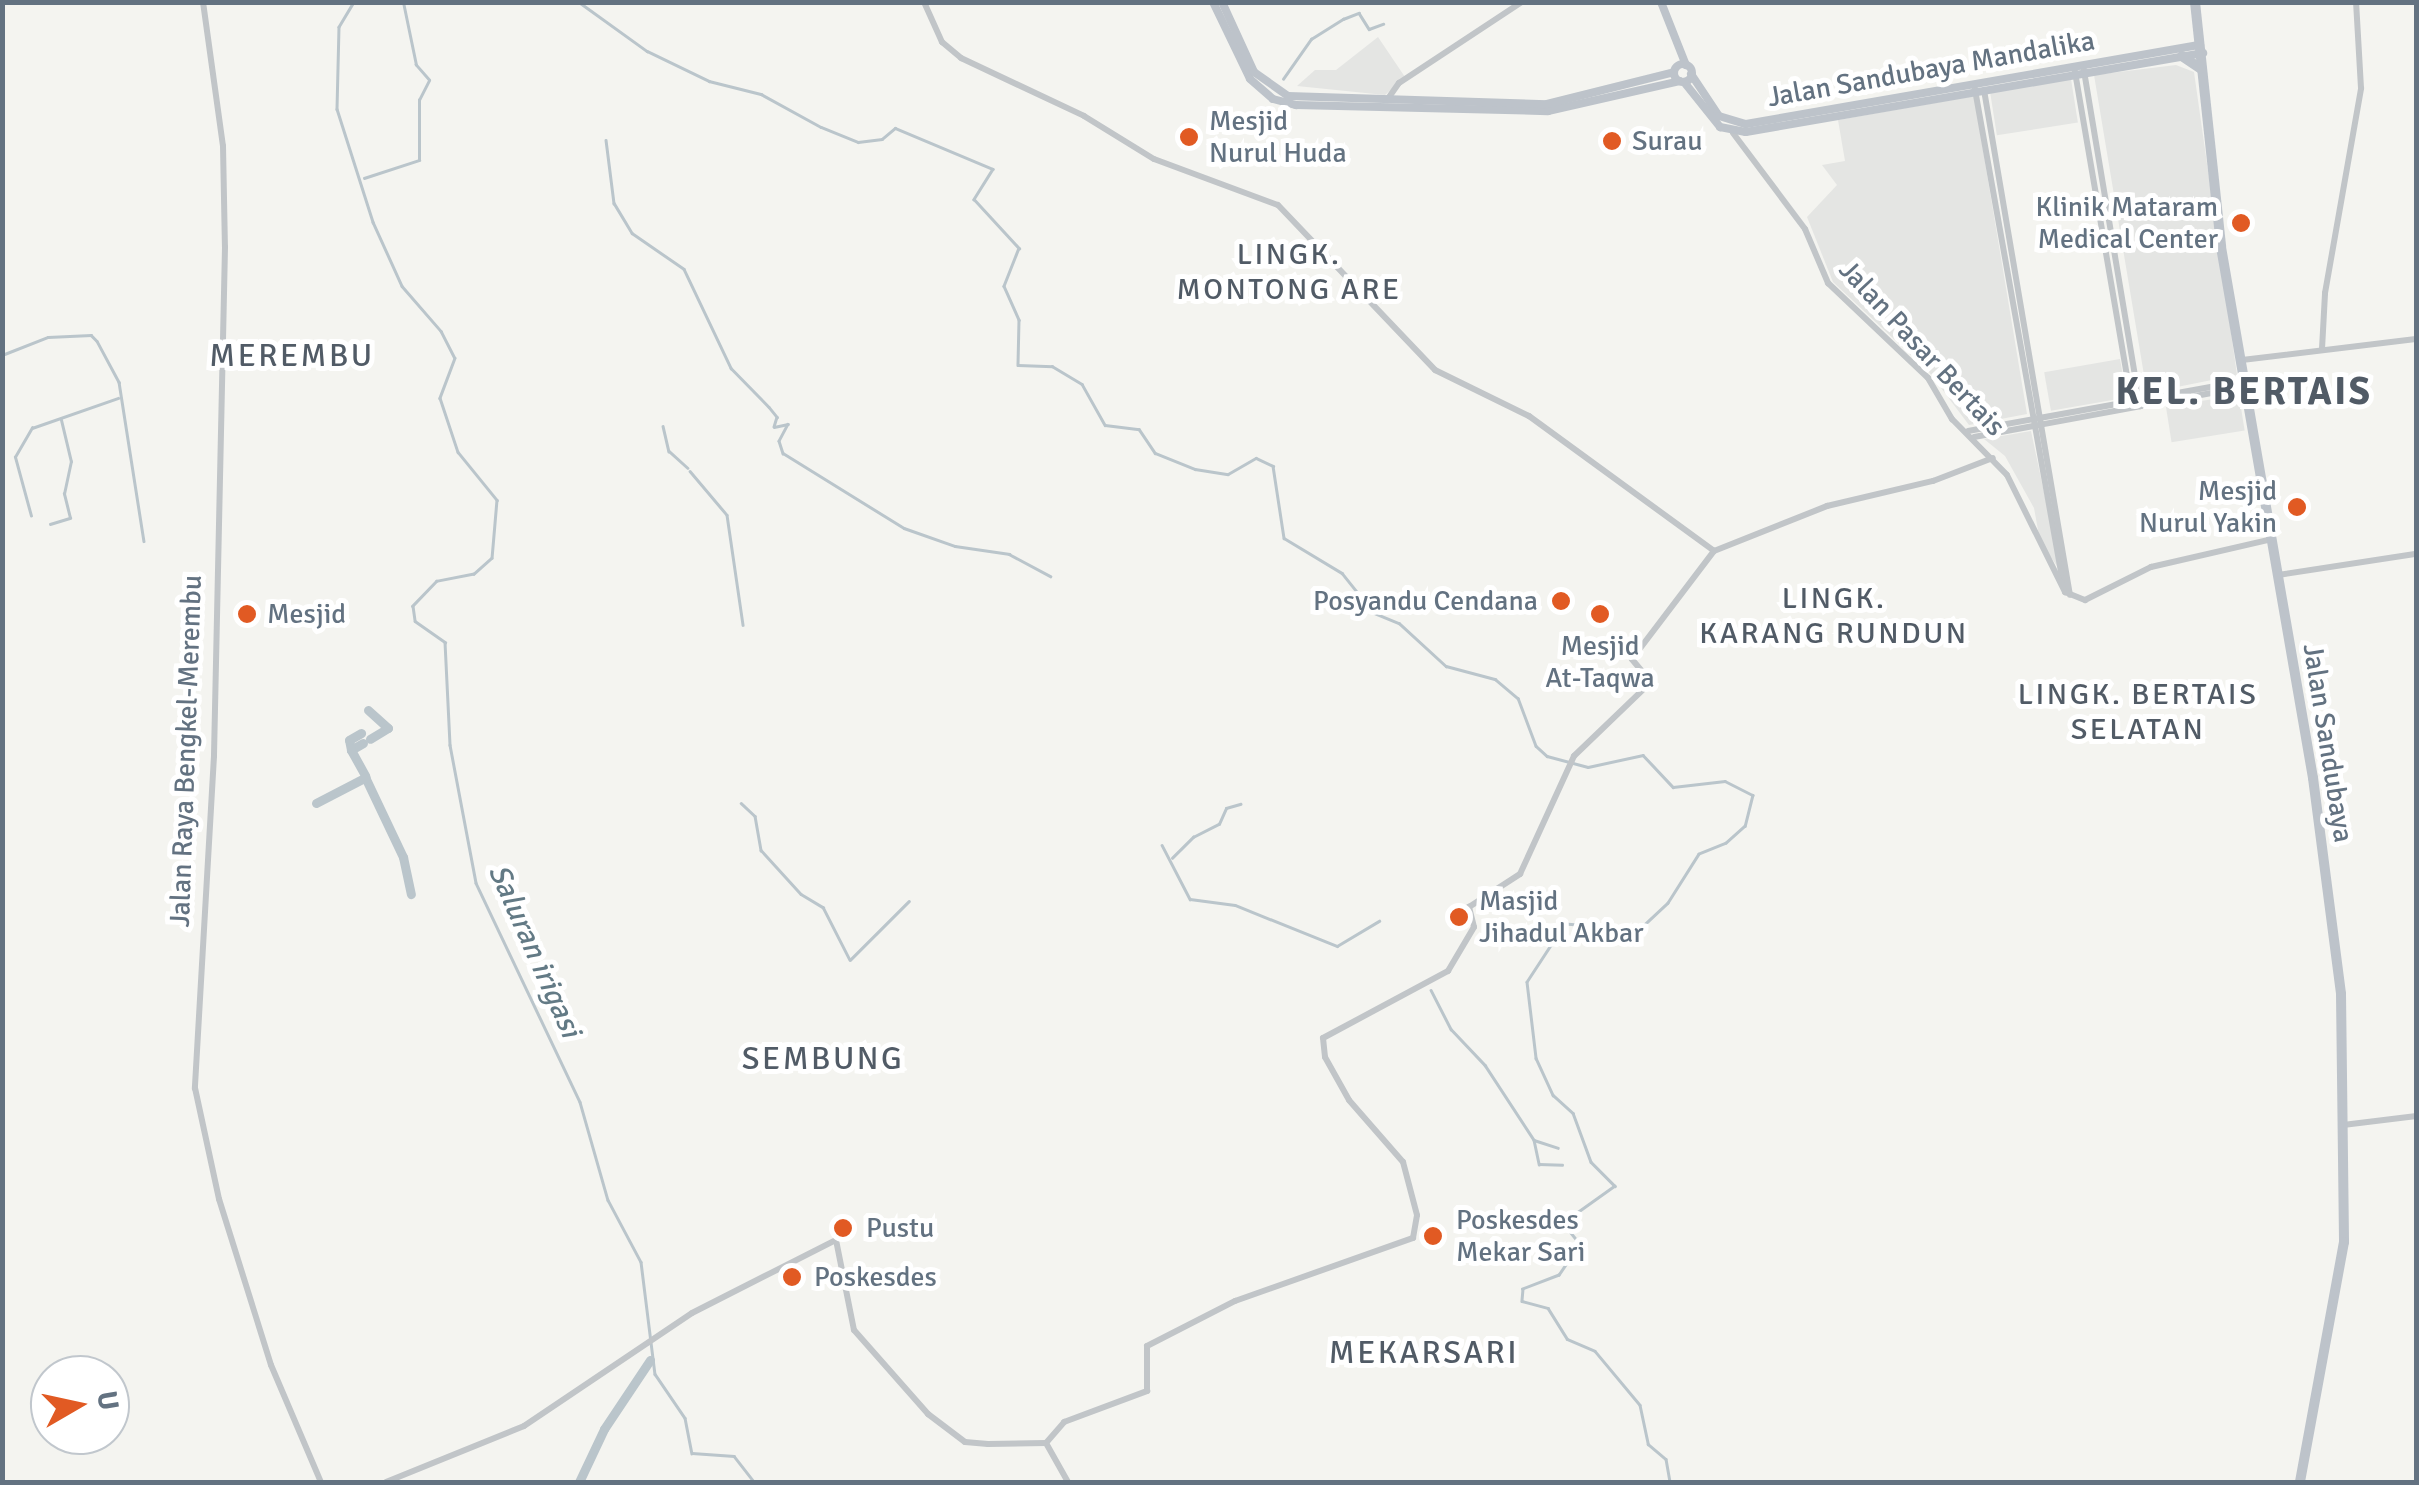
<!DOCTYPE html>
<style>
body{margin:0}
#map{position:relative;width:2419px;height:1485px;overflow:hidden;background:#f4f4f0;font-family:Signika,sans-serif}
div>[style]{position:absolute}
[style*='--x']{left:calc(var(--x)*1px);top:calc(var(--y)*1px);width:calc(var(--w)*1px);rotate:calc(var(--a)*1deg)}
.built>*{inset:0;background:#e4e5e3;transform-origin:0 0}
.stream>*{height:2.5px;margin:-1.25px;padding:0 1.25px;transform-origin:1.25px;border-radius:1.25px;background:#bac5cb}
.river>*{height:9px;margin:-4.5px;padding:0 4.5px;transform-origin:4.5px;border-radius:4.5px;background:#bac5cb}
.tertiary>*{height:6px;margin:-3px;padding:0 3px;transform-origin:3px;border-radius:3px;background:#c1c5c8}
.secondary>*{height:8px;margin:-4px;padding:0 4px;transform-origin:4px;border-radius:4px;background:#bdc3ca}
.secondary>.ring{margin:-4px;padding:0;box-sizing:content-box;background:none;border:8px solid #bdc3ca;border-radius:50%}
.trunk>*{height:10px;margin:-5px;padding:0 5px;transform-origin:5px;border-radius:5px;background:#bdc3ca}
.dots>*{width:28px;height:28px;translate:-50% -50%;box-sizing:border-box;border:5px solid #fff;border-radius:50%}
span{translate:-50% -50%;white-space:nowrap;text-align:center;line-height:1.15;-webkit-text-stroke:10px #fff;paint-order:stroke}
.street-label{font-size:28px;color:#637281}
.poi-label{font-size:28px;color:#637281}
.left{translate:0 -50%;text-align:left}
.right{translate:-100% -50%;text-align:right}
.neighbourhood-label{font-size:30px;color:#515b66;letter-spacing:2.5px}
.water-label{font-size:30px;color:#637a85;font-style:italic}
.quarter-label{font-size:32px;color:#515b66;letter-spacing:2.5px}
.district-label{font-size:38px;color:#515b66;font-weight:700;letter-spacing:2.5px}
.frame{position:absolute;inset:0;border:5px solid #637281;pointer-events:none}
.north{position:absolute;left:30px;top:1355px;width:100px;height:100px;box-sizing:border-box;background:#fff;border:2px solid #c1c7cd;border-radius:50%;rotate:81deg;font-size:28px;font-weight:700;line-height:40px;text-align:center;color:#637281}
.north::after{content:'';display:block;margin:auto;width:35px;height:45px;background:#e15a23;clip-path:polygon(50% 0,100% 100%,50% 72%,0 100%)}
</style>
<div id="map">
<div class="built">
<i style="clip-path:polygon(1378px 37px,1405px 77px,1385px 95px,1297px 86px,1315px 70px,1336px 70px)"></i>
<i style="clip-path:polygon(2176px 65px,2194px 72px,2237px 375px,2147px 393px,2094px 75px)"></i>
<i style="left:2071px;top:79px;width:44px;height:82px;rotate:81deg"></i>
<i style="clip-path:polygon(1974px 96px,2027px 414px,1969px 425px,1929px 372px,1833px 282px,1807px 217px,1837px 185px,1822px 165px,1845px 161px,1838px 120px)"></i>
<i style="left:2120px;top:359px;width:39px;height:77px;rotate:80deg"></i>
<i style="left:2239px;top:395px;width:36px;height:74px;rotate:81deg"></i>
<i style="clip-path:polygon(2031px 431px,2061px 572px,2040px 541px,2034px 508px,2005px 456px,1984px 439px)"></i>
</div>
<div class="stream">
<i style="--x:354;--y:2;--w:29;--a:121"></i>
<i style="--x:339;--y:27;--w:82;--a:91.4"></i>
<i style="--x:337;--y:109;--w:119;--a:72.3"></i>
<i style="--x:373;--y:222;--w:70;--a:65.6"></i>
<i style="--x:402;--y:286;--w:60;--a:49.1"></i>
<i style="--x:441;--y:331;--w:30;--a:63"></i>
<i style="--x:455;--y:358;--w:43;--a:110.6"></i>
<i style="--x:440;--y:398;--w:57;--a:71.6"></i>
<i style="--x:458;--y:452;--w:62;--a:50.9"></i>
<i style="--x:497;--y:500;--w:58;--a:94.9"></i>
<i style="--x:492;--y:558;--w:24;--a:138"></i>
<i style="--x:474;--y:574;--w:38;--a:169"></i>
<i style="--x:437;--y:581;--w:35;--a:134"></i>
<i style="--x:413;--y:606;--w:15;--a:82"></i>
<i style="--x:415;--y:621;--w:37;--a:35"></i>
<i style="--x:445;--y:642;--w:103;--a:87.2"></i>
<i style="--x:450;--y:745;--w:140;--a:79.3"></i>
<i style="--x:476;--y:883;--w:242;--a:64.6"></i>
<i style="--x:580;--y:1102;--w:102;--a:74.1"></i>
<i style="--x:608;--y:1200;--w:70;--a:62"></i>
<i style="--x:641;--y:1262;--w:113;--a:82.9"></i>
<i style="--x:655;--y:1374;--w:53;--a:55.7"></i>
<i style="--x:685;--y:1418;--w:36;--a:79"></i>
<i style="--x:692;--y:1453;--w:42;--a:4.1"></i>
<i style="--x:734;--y:1456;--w:33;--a:52"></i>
<i style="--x:579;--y:2;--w:84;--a:35.8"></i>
<i style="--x:647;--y:51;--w:69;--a:25.8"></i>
<i style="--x:709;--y:81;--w:54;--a:14"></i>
<i style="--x:761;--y:94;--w:68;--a:28.8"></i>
<i style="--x:821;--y:127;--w:40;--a:22"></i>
<i style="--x:858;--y:142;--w:24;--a:-7"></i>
<i style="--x:882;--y:139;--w:17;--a:-40"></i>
<i style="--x:895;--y:128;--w:106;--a:22.7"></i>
<i style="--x:993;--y:169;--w:36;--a:122"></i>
<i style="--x:974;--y:199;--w:67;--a:47.4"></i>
<i style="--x:1019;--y:248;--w:41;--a:111.5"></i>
<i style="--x:1004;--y:286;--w:37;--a:66"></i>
<i style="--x:1019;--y:320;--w:45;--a:91.3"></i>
<i style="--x:1018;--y:365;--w:34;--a:2"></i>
<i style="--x:1052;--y:366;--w:35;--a:31"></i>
<i style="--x:1082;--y:384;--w:47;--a:60.7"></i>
<i style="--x:1105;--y:425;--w:34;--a:7"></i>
<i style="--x:1139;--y:429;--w:29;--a:56"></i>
<i style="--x:1155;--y:453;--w:43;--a:21.8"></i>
<i style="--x:1195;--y:469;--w:33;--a:9"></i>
<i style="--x:1228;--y:474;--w:32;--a:-30"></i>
<i style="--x:1256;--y:458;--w:19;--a:25"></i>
<i style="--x:1273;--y:466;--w:73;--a:81.3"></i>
<i style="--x:1284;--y:538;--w:68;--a:31.1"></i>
<i style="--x:1342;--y:573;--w:51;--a:51.3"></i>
<i style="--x:1374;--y:613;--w:27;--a:22"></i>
<i style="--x:1399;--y:623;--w:64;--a:42.5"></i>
<i style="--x:1446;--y:666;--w:51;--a:14.9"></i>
<i style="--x:1495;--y:679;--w:30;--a:40"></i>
<i style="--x:1518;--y:698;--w:51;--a:69.4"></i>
<i style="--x:1536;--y:746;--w:15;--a:42"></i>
<i style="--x:1547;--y:756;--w:42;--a:15"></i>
<i style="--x:1588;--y:767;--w:56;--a:-12.3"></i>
<i style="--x:1643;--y:755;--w:44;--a:46.8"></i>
<i style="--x:1673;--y:787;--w:52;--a:-6.6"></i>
<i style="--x:1725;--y:781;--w:31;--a:27"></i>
<i style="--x:1753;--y:795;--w:32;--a:104"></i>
<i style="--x:1745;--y:826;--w:25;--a:138"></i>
<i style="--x:1726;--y:843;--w:29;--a:158"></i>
<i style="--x:1699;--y:854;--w:58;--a:122.3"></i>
<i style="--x:1668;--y:903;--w:45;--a:136.8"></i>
<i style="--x:1635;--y:934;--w:15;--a:143"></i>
<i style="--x:1623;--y:943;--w:27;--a:-174"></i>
<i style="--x:1596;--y:940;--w:23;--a:-140"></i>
<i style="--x:1578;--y:925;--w:13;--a:-176"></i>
<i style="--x:1565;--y:924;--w:69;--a:123.2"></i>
<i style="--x:1527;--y:982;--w:77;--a:83.2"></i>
<i style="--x:1536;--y:1058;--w:41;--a:65.3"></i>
<i style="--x:1553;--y:1095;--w:27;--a:42"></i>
<i style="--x:1573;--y:1113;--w:52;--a:69.8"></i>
<i style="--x:1591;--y:1162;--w:34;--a:45"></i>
<i style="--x:1615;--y:1186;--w:64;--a:144.6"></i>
<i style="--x:1563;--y:1223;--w:27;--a:51"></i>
<i style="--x:1580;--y:1244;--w:37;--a:124"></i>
<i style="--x:1559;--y:1275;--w:39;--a:159"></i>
<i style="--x:1523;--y:1289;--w:12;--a:95"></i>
<i style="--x:1522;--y:1301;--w:27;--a:15"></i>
<i style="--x:1548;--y:1308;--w:36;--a:58"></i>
<i style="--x:1567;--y:1339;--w:30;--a:23"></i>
<i style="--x:1595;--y:1351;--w:70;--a:50.2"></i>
<i style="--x:1640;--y:1405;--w:40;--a:78"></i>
<i style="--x:1648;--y:1444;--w:23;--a:40"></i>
<i style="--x:1666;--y:1459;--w:23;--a:80"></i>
<i style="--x:1283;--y:79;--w:49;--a:-55"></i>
<i style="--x:1311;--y:39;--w:38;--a:-32"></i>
<i style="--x:1343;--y:19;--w:17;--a:-21"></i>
<i style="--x:1359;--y:13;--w:19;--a:58"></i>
<i style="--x:1369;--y:29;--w:15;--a:-20"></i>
<i style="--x:606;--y:140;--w:64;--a:82.8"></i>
<i style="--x:614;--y:203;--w:35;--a:59"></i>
<i style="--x:632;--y:233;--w:63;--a:34.7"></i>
<i style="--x:684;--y:269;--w:110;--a:64.6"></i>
<i style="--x:731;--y:368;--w:54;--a:45.7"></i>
<i style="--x:769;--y:407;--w:13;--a:51"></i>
<i style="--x:777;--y:417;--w:10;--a:107"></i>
<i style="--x:774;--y:427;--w:14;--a:-12"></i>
<i style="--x:788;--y:424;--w:19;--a:118"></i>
<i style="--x:779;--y:441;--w:13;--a:72"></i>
<i style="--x:783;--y:453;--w:142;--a:31.8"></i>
<i style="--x:904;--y:528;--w:54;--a:19.4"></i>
<i style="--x:955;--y:546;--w:55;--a:8.4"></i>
<i style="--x:1009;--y:554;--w:47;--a:28.2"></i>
<i style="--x:364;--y:178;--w:58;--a:-18.1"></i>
<i style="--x:419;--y:160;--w:60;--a:-90"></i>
<i style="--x:419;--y:100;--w:22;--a:-63"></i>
<i style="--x:429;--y:80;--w:20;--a:-131"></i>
<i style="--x:416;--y:65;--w:64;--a:-101.7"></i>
<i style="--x:2;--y:355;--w:49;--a:-21.4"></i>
<i style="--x:48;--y:337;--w:43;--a:-2.7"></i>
<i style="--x:91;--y:335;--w:8;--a:45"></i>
<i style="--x:97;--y:341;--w:47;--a:61.8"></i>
<i style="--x:119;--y:382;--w:161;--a:81.1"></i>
<i style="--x:663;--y:426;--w:26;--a:77"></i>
<i style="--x:669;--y:451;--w:25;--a:42"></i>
<i style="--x:690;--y:471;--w:57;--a:49.9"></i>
<i style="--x:727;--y:515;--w:111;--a:81.7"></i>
<i style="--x:31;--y:516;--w:61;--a:-105.2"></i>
<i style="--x:15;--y:457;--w:34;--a:-60"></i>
<i style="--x:32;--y:428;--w:91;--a:-19.2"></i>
<i style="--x:50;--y:524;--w:21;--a:-17"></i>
<i style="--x:70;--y:518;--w:25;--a:-104"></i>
<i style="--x:64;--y:494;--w:33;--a:-78"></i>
<i style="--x:71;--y:462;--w:43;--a:-103.4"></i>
<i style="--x:741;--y:803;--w:19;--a:43"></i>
<i style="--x:755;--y:816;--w:35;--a:80"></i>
<i style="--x:761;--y:850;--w:59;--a:47.7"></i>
<i style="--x:801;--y:894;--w:26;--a:31"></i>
<i style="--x:823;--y:907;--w:59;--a:63"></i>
<i style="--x:850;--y:960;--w:83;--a:-45"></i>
<i style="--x:1162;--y:845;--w:61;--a:62.6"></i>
<i style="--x:1190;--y:899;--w:45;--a:7.6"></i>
<i style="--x:1235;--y:905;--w:110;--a:21.9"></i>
<i style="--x:1337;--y:946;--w:49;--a:-30.8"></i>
<i style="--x:1172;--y:858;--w:30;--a:-45"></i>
<i style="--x:1193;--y:837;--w:29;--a:-27"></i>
<i style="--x:1219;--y:824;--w:17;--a:-66"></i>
<i style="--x:1226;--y:808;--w:15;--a:-16"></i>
<i style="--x:1431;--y:990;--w:44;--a:62.9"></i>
<i style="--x:1451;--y:1029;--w:50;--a:46.6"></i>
<i style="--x:1485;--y:1065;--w:90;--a:56.8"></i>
<i style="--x:1534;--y:1140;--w:25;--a:18"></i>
<i style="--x:1534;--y:1140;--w:25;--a:78"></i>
<i style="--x:1539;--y:1164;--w:23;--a:2"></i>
</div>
<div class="river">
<i style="--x:368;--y:710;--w:27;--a:42"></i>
<i style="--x:388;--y:728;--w:21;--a:149"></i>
<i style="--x:363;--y:743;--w:14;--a:150"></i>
<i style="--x:351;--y:750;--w:29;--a:61"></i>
<i style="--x:351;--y:750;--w:10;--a:-101"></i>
<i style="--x:349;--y:740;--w:14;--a:-30"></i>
<i style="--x:365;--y:777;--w:89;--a:64.6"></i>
<i style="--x:403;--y:857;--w:38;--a:78"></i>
<i style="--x:316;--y:803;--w:56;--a:-27.5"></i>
<i style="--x:579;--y:1482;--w:59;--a:-64.7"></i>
<i style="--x:604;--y:1429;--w:83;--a:-56.3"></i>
</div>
<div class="tertiary">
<i style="--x:203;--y:2;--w:145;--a:82.1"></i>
<i style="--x:223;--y:146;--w:101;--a:88.9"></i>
<i style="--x:225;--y:247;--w:509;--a:91.24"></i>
<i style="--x:214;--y:756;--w:333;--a:93.3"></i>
<i style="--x:195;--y:1088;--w:114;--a:77.8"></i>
<i style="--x:219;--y:1199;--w:174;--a:72.6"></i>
<i style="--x:271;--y:1365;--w:127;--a:66.9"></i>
<i style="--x:924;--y:2;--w:44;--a:65.8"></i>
<i style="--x:942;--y:42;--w:25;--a:40"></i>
<i style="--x:961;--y:58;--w:136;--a:25.2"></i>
<i style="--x:1084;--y:116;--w:82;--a:31.6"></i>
<i style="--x:1154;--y:159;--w:132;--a:20.4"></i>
<i style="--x:1278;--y:205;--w:228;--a:46.4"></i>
<i style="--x:1435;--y:370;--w:105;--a:26.1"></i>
<i style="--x:1529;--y:416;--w:229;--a:36.1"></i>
<i style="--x:1714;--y:551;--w:122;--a:-21.7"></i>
<i style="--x:1827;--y:506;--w:109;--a:-13.3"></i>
<i style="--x:1933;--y:481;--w:64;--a:-21"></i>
<i style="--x:2083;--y:65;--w:346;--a:80.5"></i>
<i style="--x:2074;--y:66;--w:346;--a:80.3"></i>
<i style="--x:1974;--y:84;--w:513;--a:79.89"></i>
<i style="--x:1984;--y:90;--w:512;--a:80.34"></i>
<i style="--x:1387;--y:100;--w:21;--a:-55"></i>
<i style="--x:1399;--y:83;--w:147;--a:-33.4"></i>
<i style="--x:1733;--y:133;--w:120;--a:53.1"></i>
<i style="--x:1805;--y:229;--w:59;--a:66.9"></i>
<i style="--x:1828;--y:283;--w:138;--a:43.5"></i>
<i style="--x:1928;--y:378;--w:48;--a:59.7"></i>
<i style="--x:1952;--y:419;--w:78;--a:45.5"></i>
<i style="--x:2007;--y:475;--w:131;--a:63.6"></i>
<i style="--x:2065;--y:592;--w:22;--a:22"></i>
<i style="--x:2085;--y:600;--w:74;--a:-26.6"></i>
<i style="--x:2151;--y:567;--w:124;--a:-13"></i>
<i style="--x:2322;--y:349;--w:56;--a:-86.9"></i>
<i style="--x:2325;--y:293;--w:208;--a:-80"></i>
<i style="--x:2361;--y:88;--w:86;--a:-93.3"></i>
<i style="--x:2242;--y:360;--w:175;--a:-6.9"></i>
<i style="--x:1968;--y:431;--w:280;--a:-10.3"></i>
<i style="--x:1974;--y:437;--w:276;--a:-10.5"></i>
<i style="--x:2278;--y:575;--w:140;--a:-8.7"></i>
<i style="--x:2343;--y:1125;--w:74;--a:-7"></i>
<i style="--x:1046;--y:1443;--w:45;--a:60.6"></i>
<i style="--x:386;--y:1482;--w:149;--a:-22.1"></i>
<i style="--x:524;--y:1426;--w:202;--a:-33.9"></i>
<i style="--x:692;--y:1313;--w:161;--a:-26.9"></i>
<i style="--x:836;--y:1240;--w:92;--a:78.7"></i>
<i style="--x:854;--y:1330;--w:112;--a:48.6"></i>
<i style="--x:928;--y:1414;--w:46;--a:37.1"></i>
<i style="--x:965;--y:1442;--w:23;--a:5"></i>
<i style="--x:988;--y:1444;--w:58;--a:-1"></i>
<i style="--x:1046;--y:1443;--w:28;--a:-49"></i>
<i style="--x:1064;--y:1422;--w:89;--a:-20.5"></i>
<i style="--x:1147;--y:1391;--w:45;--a:-90"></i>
<i style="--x:1147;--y:1346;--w:99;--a:-27.1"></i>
<i style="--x:1235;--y:1301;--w:189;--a:-19.5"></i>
<i style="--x:1413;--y:1238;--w:23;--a:-80"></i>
<i style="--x:1417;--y:1215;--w:55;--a:-104.8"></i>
<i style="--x:1403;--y:1162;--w:82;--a:-131.1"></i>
<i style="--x:1349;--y:1100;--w:49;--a:-119.2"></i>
<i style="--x:1325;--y:1057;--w:19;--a:-96"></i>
<i style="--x:1323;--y:1038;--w:142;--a:-28.2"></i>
<i style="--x:1448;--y:971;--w:51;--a:-59.4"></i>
<i style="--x:1474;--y:927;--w:21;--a:-104"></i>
<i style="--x:1469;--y:907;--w:61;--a:-32.9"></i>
<i style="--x:1520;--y:874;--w:130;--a:-65.4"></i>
<i style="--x:1574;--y:756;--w:107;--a:-43.9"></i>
<i style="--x:1651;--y:682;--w:30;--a:-130"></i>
<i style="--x:1632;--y:659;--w:136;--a:-52.8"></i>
</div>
<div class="secondary">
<i style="--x:1213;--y:2;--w:85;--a:64.3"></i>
<i style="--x:1250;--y:79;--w:30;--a:41"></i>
<i style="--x:1273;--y:99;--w:24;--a:15"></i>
<i style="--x:1296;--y:105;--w:252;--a:1.4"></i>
<i style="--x:1548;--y:111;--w:135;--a:-12.8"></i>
<i style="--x:1222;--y:2;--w:77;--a:65.4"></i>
<i style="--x:1254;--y:72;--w:42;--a:35.2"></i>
<i style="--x:1288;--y:96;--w:259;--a:1.8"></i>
<i style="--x:1547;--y:104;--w:131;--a:-14.1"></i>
<i style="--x:1661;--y:2;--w:68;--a:68.4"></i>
<i class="ring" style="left:1674px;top:64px;width:10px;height:10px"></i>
<i style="--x:1691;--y:74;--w:50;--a:56.3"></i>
<i style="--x:1719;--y:116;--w:28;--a:17"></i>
<i style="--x:1746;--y:124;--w:461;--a:-9.9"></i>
<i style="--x:1684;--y:82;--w:58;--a:51.3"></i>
<i style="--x:1720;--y:127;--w:26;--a:11"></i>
<i style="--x:1746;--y:132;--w:464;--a:-9.8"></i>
</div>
<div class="trunk">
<i style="--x:2195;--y:2;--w:246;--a:83.9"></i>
<i style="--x:2221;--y:247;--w:539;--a:80.17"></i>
<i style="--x:2313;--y:778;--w:218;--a:82.6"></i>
<i style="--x:2341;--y:994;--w:248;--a:89.3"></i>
<i style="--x:2344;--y:1242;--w:244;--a:100.4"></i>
<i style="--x:2182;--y:56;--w:22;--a:34"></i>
</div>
<div class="dots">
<i style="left:1189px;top:137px;background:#e15a23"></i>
<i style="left:1612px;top:141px;background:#e15a23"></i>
<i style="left:2241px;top:223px;background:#e15a23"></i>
<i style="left:2297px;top:507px;background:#e15a23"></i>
<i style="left:1561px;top:601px;background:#e15a23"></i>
<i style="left:247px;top:614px;background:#e15a23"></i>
<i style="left:1600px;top:614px;background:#e15a23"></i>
<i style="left:1459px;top:917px;background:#e15a23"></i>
<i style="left:843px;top:1228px;background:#e15a23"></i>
<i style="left:1433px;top:1236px;background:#e15a23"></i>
<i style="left:792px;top:1277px;background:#e15a23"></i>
</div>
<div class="street-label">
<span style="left:1931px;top:69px;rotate:-10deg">Jalan Sandubaya Mandalika</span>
<span style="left:1922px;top:348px;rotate:47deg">Jalan Pasar Bertais</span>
<span style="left:2328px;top:743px;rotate:81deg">Jalan Sandubaya</span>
<span style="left:186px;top:751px;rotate:-88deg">Jalan Raya Bengkel-Merembu</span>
</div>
<div class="poi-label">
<span class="left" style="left:1209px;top:137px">Mesjid<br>Nurul Huda</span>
<span class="left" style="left:1632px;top:141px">Surau</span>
<span class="right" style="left:2218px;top:223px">Klinik Mataram<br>Medical Center</span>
<span class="right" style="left:2277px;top:507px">Mesjid<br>Nurul Yakin</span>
<span class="right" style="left:1538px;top:601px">Posyandu Cendana</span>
<span class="left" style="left:267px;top:614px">Mesjid</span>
<span style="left:1600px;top:662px">Mesjid<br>At-Taqwa</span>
<span class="left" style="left:1479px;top:917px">Masjid<br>Jihadul Akbar</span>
<span class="left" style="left:1456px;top:1236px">Poskesdes<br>Mekar Sari</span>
<span class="left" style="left:866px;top:1228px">Pustu</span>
<span class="left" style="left:814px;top:1277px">Poskesdes</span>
</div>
<div class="neighbourhood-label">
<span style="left:1289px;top:272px">LINGK.<br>MONTONG ARE</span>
<span style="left:1834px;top:616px">LINGK.<br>KARANG RUNDUN</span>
<span style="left:2138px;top:712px">LINGK. BERTAIS<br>SELATAN</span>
</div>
<div class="water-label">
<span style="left:534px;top:951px;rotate:66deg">Saluran irigasi</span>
</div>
<div class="quarter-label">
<span style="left:292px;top:356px">MEREMBU</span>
<span style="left:823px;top:1059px">SEMBUNG</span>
<span style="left:1424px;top:1353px">MEKARSARI</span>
</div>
<div class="district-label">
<span style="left:2244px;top:392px">KEL. BERTAIS</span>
</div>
<div class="frame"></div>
<div class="north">U</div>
</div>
